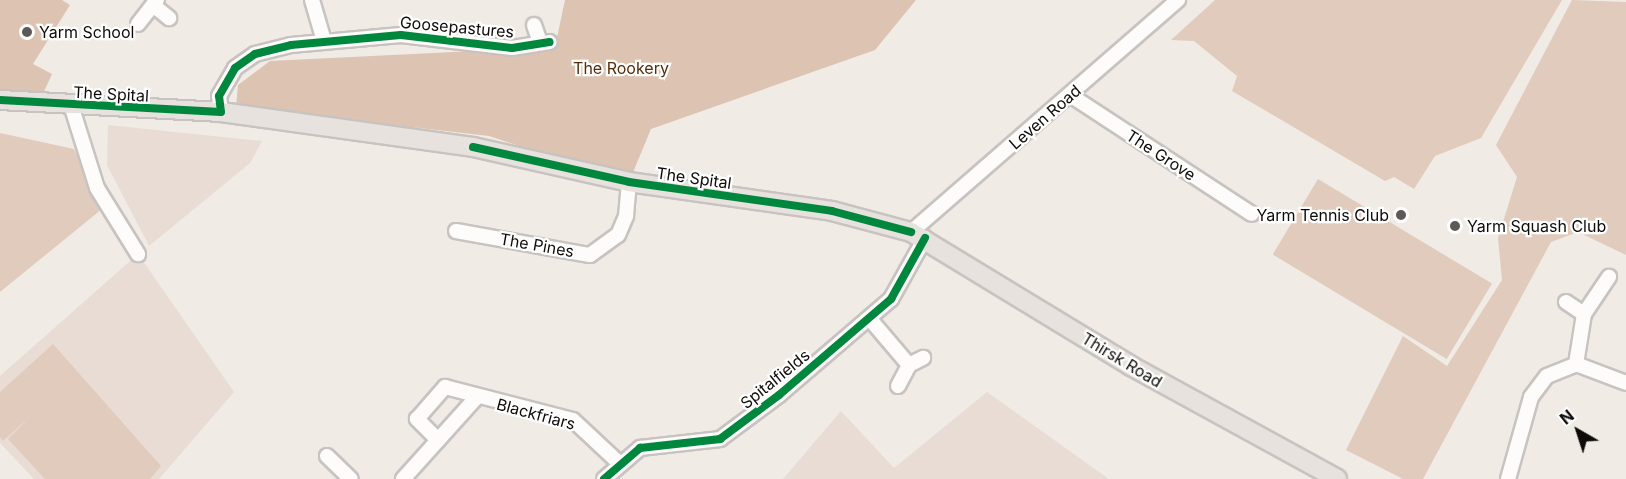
<!DOCTYPE html>
<style>
body{margin:0}
#map{position:relative;width:1626px;height:479px;overflow:hidden;background:#f1ebe6;font-family:Inter,sans-serif}
div>[style]{position:absolute}
[style*='--x']{left:calc(var(--x)*1px);top:calc(var(--y)*1px);width:calc(var(--w)*1px);rotate:calc(var(--a)*1deg)}
.built>*{inset:0;background:#e9dcd4}
.green>*{inset:0;background:#e0cbbc;transform-origin:0 0}
.forest>*{inset:0;background:#ddc3b1}
.roads{filter:drop-shadow(2px 0 #c8c3c0) drop-shadow(-2px 0 #c8c3c0) drop-shadow(0 2px #c8c3c0) drop-shadow(0 -2px #c8c3c0)}
.minor>*{height:14px;margin:-7px;padding:0 7px;transform-origin:7px;border-radius:7px;background:#fdfcfb}
.major>*{height:18px;margin:-9px;padding:0 9px;transform-origin:9px;border-radius:9px;background:#e8e2de}
.cycleway>*{height:8px;margin:-4px;padding:0 4px;transform-origin:4px;border-radius:4px;background:#00873e}
.dots>*{width:16px;height:16px;translate:-50% -50%;box-sizing:border-box;border:3px solid #fff;border-radius:50%}
span{translate:-50% -50%;white-space:nowrap;text-align:center;line-height:1.15;-webkit-text-stroke:4.5px #fff;paint-order:stroke}
.street-label{font-size:16px;color:#0e0b08}
.poi-label{font-size:16px;color:#0e0b08}
.left{translate:0 -50%;text-align:left}
.right{translate:-100% -50%;text-align:right}
.park-label{font-size:16px;color:#562d09}
.north{position:absolute;left:1548px;top:401px;width:60px;height:60px;-webkit-text-stroke:4px #fff;paint-order:stroke;rotate:321deg;font-size:16px;font-weight:700;line-height:24px;text-align:center;color:#0e0b08}
.north::after{content:'';display:block;margin:auto;width:21px;height:27px;background:#0e0b08;clip-path:polygon(50% 0,100% 100%,50% 72%,0 100%)}
</style>
<div id="map">
<div class="built">
<i style="clip-path:polygon(108px 125px,262px 141px,250px 163px,149px 246px,107px 165px)"></i>
<i style="clip-path:polygon(138px 254px,234px 392px,159px 479px,34px 479px,0 443px,0 376px)"></i>
<i style="clip-path:polygon(987px 392px,1109px 479px,783px 479px,841px 411px,894px 468px)"></i>
</div>
<div class="green">
<i style="clip-path:polygon(1215px 0,1562px 0,1481px 138px,1435px 156px,1414px 189px,1394px 177px,1385px 181px,1232px 91px,1237px 76px,1194px 41px,1171px 40px)"></i>
<i style="clip-path:polygon(1572px 0,1626px 2px,1626px 255px,1578px 232px,1551px 242px,1423px 479px,1403px 479px,1346px 450px,1403px 336px,1447px 366px,1502px 280px,1498px 238px,1517px 177px,1496px 145px)"></i>
<i style="clip-path:polygon(0 133px,74px 149px,102px 209px,0 292px)"></i>
<i style="left:1318px;top:179px;width:203px;height:88px;rotate:31deg"></i>
<i style="clip-path:polygon(53px 344px,161px 466px,150px 479px,45px 479px,8px 439px,31px 416px,3px 441px,0 437px,0 392px)"></i>
</div>
<div class="forest">
<i style="clip-path:polygon(0 0,62px 0,70px 5px,33px 64px,52px 74px,42px 96px,0 91px)"></i>
<i style="clip-path:polygon(565px 0,916px 0,875px 50px,651px 129px,629px 182px,489px 136px,236px 107px,238px 85px,270px 61px,555px 47px)"></i>
</div>
<div class="roads">
<div class="minor">
<i style="--x:312;--y:0;--w:43;--a:73.7"></i>
<i style="--x:153;--y:5;--w:21;--a:39"></i>
<i style="--x:138;--y:24;--w:31;--a:-52"></i>
<i style="--x:534;--y:25;--w:18;--a:71"></i>
<i style="--x:1070;--y:95;--w:217;--a:33.2"></i>
<i style="--x:71;--y:105;--w:87;--a:72.6"></i>
<i style="--x:97;--y:188;--w:78;--a:58.2"></i>
<i style="--x:221;--y:112;--w:16;--a:-97"></i>
<i style="--x:219;--y:96;--w:32;--a:-60"></i>
<i style="--x:235;--y:68;--w:24;--a:-35"></i>
<i style="--x:255;--y:54;--w:37;--a:-14"></i>
<i style="--x:291;--y:45;--w:110;--a:-5.2"></i>
<i style="--x:401;--y:35;--w:112;--a:6.7"></i>
<i style="--x:512;--y:48;--w:38;--a:-9"></i>
<i style="--x:456;--y:231;--w:136;--a:10.2"></i>
<i style="--x:590;--y:255;--w:34;--a:-36"></i>
<i style="--x:618;--y:235;--w:21;--a:-67"></i>
<i style="--x:626;--y:216;--w:34;--a:-85"></i>
<i style="--x:911;--y:232;--w:354;--a:-41"></i>
<i style="--x:1566;--y:302;--w:22;--a:34"></i>
<i style="--x:869;--y:318;--w:62;--a:49.6"></i>
<i style="--x:1576;--y:364;--w:51;--a:-80.9"></i>
<i style="--x:1584;--y:314;--w:45;--a:-56"></i>
<i style="--x:898;--y:386;--w:24;--a:-62"></i>
<i style="--x:909;--y:365;--w:16;--a:-27"></i>
<i style="--x:438;--y:440;--w:30;--a:-135"></i>
<i style="--x:417;--y:419;--w:43;--a:-48.8"></i>
<i style="--x:445;--y:387;--w:132;--a:14.5"></i>
<i style="--x:573;--y:420;--w:62;--a:43"></i>
<i style="--x:327;--y:456;--w:33;--a:44"></i>
<i style="--x:403;--y:479;--w:109;--a:-48"></i>
<i style="--x:604;--y:479;--w:48;--a:-40.7"></i>
<i style="--x:640;--y:448;--w:81;--a:-6.4"></i>
<i style="--x:720;--y:439;--w:74;--a:-36.7"></i>
<i style="--x:779;--y:395;--w:148;--a:-40.6"></i>
<i style="--x:891;--y:299;--w:70;--a:-60.9"></i>
<i style="--x:1508;--y:479;--w:85;--a:-74.3"></i>
<i style="--x:1531;--y:397;--w:26;--a:-53"></i>
<i style="--x:1547;--y:376;--w:31;--a:-22"></i>
<i style="--x:1576;--y:364;--w:53;--a:20.8"></i>
</div>
<div class="major">
<i style="--x:0;--y:100;--w:221;--a:3.1"></i>
<i style="--x:221;--y:112;--w:254;--a:7.9"></i>
<i style="--x:473;--y:147;--w:160;--a:12.6"></i>
<i style="--x:629;--y:182;--w:205;--a:8.1"></i>
<i style="--x:832;--y:211;--w:82;--a:14.9"></i>
<i style="--x:911;--y:232;--w:258;--a:31.3"></i>
<i style="--x:1131;--y:366;--w:235;--a:28.7"></i>
</div>
</div>
<div class="cycleway">
<i style="--x:0;--y:100;--w:221;--a:3.1"></i>
<i style="--x:221;--y:112;--w:16;--a:-97"></i>
<i style="--x:219;--y:96;--w:32;--a:-60"></i>
<i style="--x:235;--y:68;--w:24;--a:-35"></i>
<i style="--x:255;--y:54;--w:37;--a:-14"></i>
<i style="--x:291;--y:45;--w:110;--a:-5.2"></i>
<i style="--x:401;--y:35;--w:112;--a:6.7"></i>
<i style="--x:512;--y:48;--w:38;--a:-9"></i>
<i style="--x:473;--y:147;--w:160;--a:12.6"></i>
<i style="--x:629;--y:182;--w:205;--a:8.1"></i>
<i style="--x:832;--y:211;--w:82;--a:14.9"></i>
<i style="--x:604;--y:479;--w:48;--a:-40.7"></i>
<i style="--x:640;--y:448;--w:81;--a:-6.4"></i>
<i style="--x:720;--y:439;--w:74;--a:-36.7"></i>
<i style="--x:779;--y:395;--w:148;--a:-40.6"></i>
<i style="--x:891;--y:299;--w:70;--a:-60.9"></i>
</div>
<div class="dots">
<i style="left:27px;top:32px;background:#5d5956"></i>
<i style="left:1401px;top:215px;background:#5d5956"></i>
<i style="left:1455px;top:226px;background:#5d5956"></i>
</div>
<div class="street-label">
<span style="left:457px;top:27px;rotate:5deg">Goosepastures</span>
<span style="left:111px;top:94px;rotate:3deg">The Spital</span>
<span style="left:1045px;top:117px;rotate:-41deg">Leven Road</span>
<span style="left:1161px;top:155px;rotate:33deg">The Grove</span>
<span style="left:694px;top:178px;rotate:8deg">The Spital</span>
<span style="left:537px;top:245px;rotate:10deg">The Pines</span>
<span style="left:1122px;top:360px;rotate:31deg">Thirsk Road</span>
<span style="left:775px;top:379px;rotate:-39deg">Spitalfields</span>
<span style="left:536px;top:414px;rotate:15deg">Blackfriars</span>
</div>
<div class="poi-label">
<span class="left" style="left:39px;top:32px">Yarm School</span>
<span class="right" style="left:1389px;top:215px">Yarm Tennis Club</span>
<span class="left" style="left:1467px;top:226px">Yarm Squash Club</span>
</div>
<div class="park-label">
<span style="left:621px;top:68px">The Rookery</span>
</div>
<div class="north">N</div>
</div>
